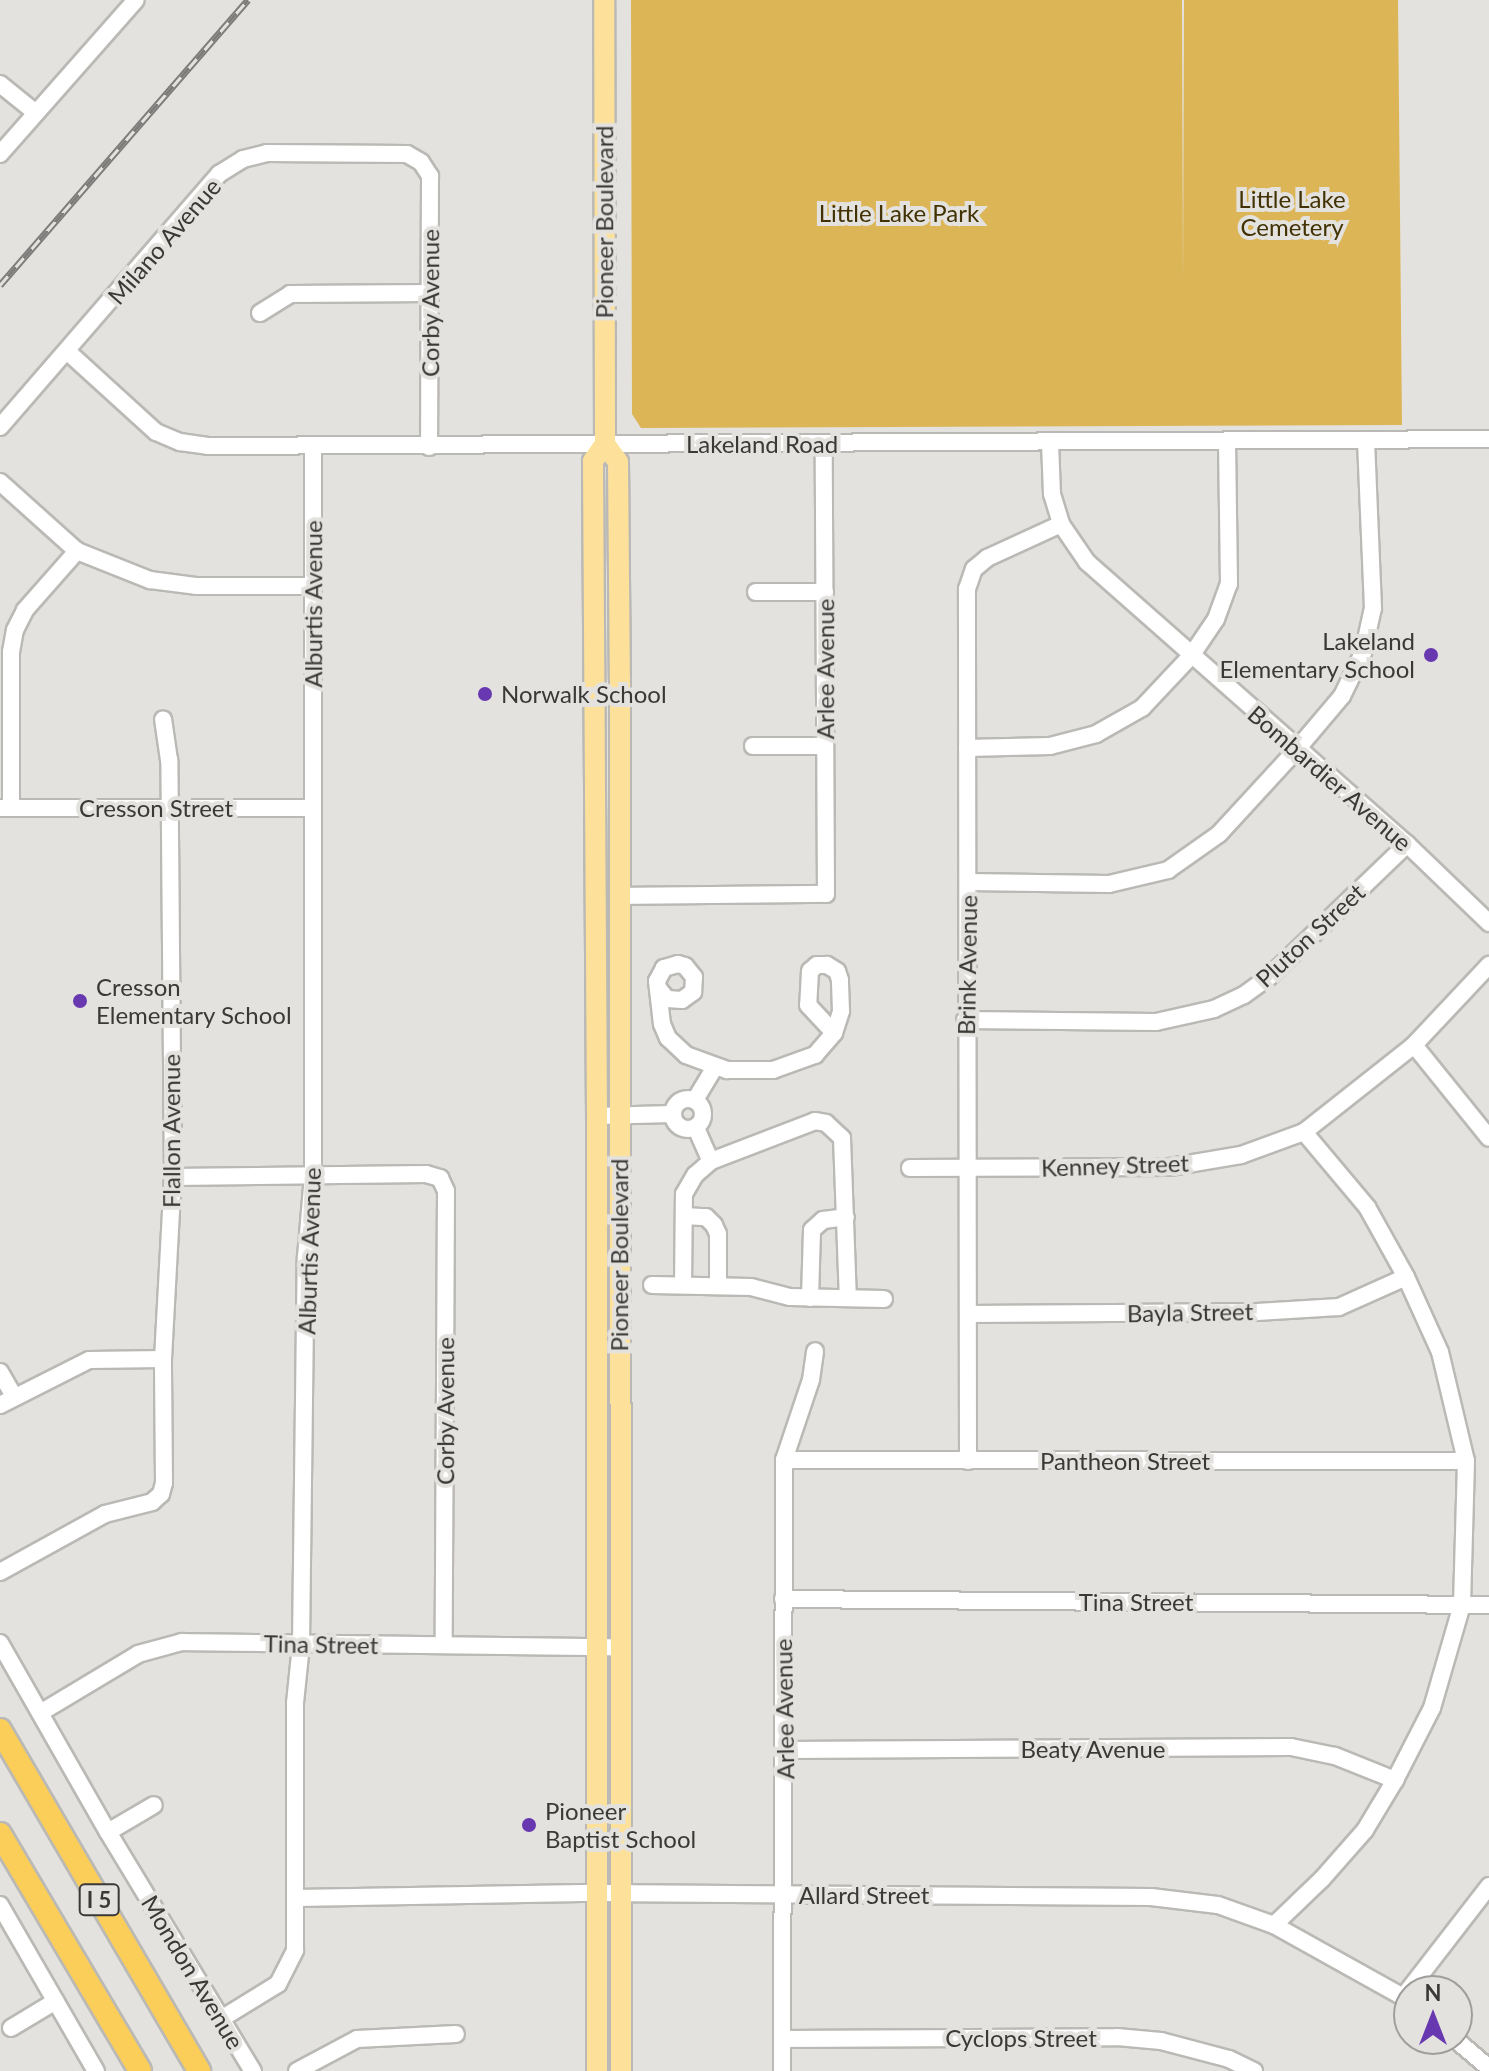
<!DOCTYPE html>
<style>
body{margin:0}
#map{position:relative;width:1489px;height:2071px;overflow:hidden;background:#e4e2df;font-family:Lato,sans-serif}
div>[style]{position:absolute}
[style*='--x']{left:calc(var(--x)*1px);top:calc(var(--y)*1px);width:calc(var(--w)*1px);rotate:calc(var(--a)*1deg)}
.green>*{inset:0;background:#dcb557}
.roads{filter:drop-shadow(2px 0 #bab9b5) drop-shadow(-2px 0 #bab9b5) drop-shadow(0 2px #bab9b5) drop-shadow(0 -2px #bab9b5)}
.minor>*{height:16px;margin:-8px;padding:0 8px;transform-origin:8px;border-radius:8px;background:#fff}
.minor>.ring{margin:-8px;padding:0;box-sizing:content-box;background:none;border:16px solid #fff;border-radius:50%}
.major>*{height:20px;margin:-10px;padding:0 10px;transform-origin:10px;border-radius:10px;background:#fde19b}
.highway>*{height:22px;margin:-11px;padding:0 11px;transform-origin:11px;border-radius:11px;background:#fbcd59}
.rail>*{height:7px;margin-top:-3.5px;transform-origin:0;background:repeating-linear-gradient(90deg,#e4e2df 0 12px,#7d7c7a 0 24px);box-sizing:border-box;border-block:2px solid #7d7c7a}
.dots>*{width:22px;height:22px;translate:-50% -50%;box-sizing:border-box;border:4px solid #e4e2df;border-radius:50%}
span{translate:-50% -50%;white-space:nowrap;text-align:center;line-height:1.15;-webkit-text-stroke:8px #e4e2df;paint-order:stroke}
.shield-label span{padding:2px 6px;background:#e4e2df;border:2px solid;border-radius:6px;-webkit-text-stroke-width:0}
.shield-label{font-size:22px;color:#3a3938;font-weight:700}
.park-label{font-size:24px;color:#413103}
.street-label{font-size:24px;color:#3a3938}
.poi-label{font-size:24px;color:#3a3938}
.right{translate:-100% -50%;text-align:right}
.left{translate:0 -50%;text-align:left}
.north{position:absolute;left:1393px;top:1975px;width:80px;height:80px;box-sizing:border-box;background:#e4e2df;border:2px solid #a09e9c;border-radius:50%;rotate:0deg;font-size:22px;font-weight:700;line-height:32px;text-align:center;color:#3a3938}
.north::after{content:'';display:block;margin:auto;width:28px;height:36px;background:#6838b0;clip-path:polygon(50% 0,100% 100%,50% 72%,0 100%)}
</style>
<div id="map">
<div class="green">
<i style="clip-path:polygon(631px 0,1182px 0,1183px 285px,1184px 0,1398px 0,1402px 425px,641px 428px,632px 414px)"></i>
</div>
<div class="roads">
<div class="minor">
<i style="--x:0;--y:84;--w:46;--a:38.9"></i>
<i style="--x:0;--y:154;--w:205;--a:-48.6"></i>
<i style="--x:260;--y:313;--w:36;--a:-32"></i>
<i style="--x:290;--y:294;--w:140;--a:-0.4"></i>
<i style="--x:68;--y:352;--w:119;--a:42.3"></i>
<i style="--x:156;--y:432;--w:26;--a:23"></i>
<i style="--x:180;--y:442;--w:28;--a:8"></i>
<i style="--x:208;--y:446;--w:1281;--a:-0.31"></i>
<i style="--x:0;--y:427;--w:335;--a:-49.1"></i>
<i style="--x:219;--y:174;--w:28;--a:-32"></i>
<i style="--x:243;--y:159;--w:25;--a:-14"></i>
<i style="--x:267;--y:153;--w:140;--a:0.4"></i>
<i style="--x:407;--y:154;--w:16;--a:30"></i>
<i style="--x:421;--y:162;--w:17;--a:57"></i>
<i style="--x:430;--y:176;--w:271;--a:90.2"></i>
<i style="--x:1050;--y:442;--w:52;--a:87.8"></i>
<i style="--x:1052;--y:494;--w:31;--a:73"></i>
<i style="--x:1061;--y:524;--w:46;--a:55.6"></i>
<i style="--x:1087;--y:562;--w:427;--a:41.4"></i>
<i style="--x:1407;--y:844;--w:114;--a:43.9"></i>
<i style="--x:0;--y:482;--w:103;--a:41.9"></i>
<i style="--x:77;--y:551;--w:79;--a:21.7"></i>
<i style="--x:150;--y:580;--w:46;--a:7.4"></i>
<i style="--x:196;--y:586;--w:117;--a:0"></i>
<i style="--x:756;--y:592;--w:69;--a:0"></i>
<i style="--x:753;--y:746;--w:72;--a:0"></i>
<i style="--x:967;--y:748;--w:83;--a:-1.4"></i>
<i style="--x:1050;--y:746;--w:48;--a:-14.6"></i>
<i style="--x:1096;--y:734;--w:53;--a:-29.5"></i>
<i style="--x:1142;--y:708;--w:71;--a:-46.7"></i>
<i style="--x:1191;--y:656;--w:45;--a:-56"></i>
<i style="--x:1216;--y:619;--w:37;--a:-70"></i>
<i style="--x:1229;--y:584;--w:143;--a:-90.8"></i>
<i style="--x:0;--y:808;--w:313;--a:0"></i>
<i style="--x:11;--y:808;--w:156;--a:-90"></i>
<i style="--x:11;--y:652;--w:22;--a:-80"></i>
<i style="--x:15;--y:630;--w:22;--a:-63"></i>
<i style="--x:25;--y:610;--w:79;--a:-48.6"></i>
<i style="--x:968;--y:882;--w:141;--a:0.8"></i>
<i style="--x:1109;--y:884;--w:61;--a:-13.3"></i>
<i style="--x:1168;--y:870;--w:62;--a:-35.2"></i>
<i style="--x:1219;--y:834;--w:117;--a:-47.4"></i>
<i style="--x:1298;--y:748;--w:68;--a:-49.8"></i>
<i style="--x:1342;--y:696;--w:48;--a:-64"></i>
<i style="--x:1363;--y:653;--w:46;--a:-77.5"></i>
<i style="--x:1373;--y:608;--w:167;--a:-92.4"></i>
<i style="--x:620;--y:896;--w:206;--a:-0.6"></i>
<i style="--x:826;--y:894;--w:450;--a:-90.3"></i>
<i style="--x:658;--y:988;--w:14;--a:51"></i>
<i style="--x:667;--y:999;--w:15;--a:4"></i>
<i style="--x:682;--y:1000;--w:14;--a:-36"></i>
<i style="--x:693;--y:992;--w:15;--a:-86"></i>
<i style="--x:694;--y:977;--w:14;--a:-129"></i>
<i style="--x:685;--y:966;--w:7;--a:-164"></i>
<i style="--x:678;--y:964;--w:15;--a:164"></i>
<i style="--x:664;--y:968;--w:15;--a:118"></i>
<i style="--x:657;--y:981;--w:43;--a:83.4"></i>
<i style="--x:662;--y:1024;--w:15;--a:67"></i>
<i style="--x:668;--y:1038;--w:25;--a:43"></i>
<i style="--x:686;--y:1055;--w:44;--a:20.1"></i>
<i style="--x:727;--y:1070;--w:46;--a:0"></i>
<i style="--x:773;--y:1070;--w:45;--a:-19.7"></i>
<i style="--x:815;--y:1055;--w:29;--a:-49"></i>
<i style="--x:834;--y:1033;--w:23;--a:-72"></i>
<i style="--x:841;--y:1011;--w:31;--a:-92"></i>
<i style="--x:840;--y:980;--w:9;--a:-108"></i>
<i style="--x:837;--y:971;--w:12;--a:-149"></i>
<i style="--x:827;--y:965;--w:10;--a:180"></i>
<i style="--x:817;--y:965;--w:9;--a:139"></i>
<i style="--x:810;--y:971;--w:34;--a:93"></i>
<i style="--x:808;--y:1005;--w:38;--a:47"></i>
<i style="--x:965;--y:1020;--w:191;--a:0.6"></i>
<i style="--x:1156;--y:1022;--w:59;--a:-12.6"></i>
<i style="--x:1214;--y:1009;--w:33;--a:-25"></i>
<i style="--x:1244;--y:995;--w:32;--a:-36"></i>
<i style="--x:1270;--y:976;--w:190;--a:-43.9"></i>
<i style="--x:1414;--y:1045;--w:119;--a:51.1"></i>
<i class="ring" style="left:673px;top:1099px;width:14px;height:14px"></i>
<i style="--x:695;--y:1100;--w:37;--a:-59"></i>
<i style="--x:597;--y:1116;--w:75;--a:-1.5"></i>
<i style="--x:696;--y:1128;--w:36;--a:66"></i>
<i style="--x:910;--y:1168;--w:260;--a:-0.2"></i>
<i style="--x:1170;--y:1167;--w:72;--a:-9.6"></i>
<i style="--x:1241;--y:1155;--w:67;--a:-20.1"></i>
<i style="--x:1304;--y:1132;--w:140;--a:-38.3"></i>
<i style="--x:1414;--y:1045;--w:110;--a:-46.8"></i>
<i style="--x:173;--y:1177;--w:253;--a:-0.7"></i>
<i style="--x:426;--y:1174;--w:15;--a:16"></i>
<i style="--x:440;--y:1178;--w:14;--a:65"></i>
<i style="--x:446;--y:1191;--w:454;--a:90.3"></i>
<i style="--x:684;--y:1216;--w:22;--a:3"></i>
<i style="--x:706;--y:1217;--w:11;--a:45"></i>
<i style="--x:714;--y:1225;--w:10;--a:66"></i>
<i style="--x:718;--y:1234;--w:52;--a:90"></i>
<i style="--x:652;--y:1285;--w:99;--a:1.2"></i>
<i style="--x:751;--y:1287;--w:40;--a:14.4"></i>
<i style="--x:790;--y:1297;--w:94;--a:1.2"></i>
<i style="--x:683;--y:1285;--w:91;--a:-89.4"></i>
<i style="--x:684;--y:1194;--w:22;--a:-60"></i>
<i style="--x:695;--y:1175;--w:21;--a:-41"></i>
<i style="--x:711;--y:1161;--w:111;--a:-21"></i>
<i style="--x:815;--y:1121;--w:11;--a:10"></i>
<i style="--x:826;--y:1123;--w:22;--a:43"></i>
<i style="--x:842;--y:1138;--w:160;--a:87.9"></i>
<i style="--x:810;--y:1298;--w:68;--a:-88.3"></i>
<i style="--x:812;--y:1230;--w:15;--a:-42"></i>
<i style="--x:823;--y:1220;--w:23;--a:-7"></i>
<i style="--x:968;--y:1314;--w:289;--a:-0.4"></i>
<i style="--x:1257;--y:1312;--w:82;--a:-3.5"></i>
<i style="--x:1339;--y:1307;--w:73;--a:-24.1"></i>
<i style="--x:0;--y:1372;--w:28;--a:60"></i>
<i style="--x:0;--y:1405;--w:100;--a:-26.8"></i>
<i style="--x:89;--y:1360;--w:74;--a:-0.8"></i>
<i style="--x:784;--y:1460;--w:682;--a:0.08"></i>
<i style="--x:968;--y:1461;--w:872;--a:-90.07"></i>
<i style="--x:967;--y:589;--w:21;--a:-71"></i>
<i style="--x:974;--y:569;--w:17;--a:-40"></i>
<i style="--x:987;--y:558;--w:81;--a:-24.7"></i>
<i style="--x:0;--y:1572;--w:120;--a:-28.9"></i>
<i style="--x:105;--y:1514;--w:49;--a:-14.3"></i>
<i style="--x:152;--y:1502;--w:12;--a:-42"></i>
<i style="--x:161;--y:1494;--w:11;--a:-75"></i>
<i style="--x:164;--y:1483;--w:124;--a:-90.5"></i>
<i style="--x:163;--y:1359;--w:182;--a:-86.9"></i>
<i style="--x:173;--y:1177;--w:417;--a:-90.5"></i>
<i style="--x:169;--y:760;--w:41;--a:-98.3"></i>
<i style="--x:783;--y:1599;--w:706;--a:0.49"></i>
<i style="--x:0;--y:1643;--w:218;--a:60.3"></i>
<i style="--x:108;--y:1832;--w:280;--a:58.8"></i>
<i style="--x:40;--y:1713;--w:114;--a:-31"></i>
<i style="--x:138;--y:1654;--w:46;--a:-15.3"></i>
<i style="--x:182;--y:1642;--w:439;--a:0.7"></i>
<i style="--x:786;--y:1750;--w:505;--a:-0.34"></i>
<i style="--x:1291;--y:1747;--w:45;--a:11.6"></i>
<i style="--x:1335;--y:1756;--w:65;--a:21.8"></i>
<i style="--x:108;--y:1832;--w:53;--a:-30.4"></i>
<i style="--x:296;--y:1898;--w:301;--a:-1"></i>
<i style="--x:597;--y:1893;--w:554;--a:0.41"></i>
<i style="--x:1151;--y:1897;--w:67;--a:6.8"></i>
<i style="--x:1218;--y:1905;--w:59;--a:19.7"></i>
<i style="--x:1274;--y:1925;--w:154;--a:29.1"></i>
<i style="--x:0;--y:1905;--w:192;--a:60"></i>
<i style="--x:1274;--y:1925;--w:66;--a:-43.8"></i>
<i style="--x:1322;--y:1879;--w:65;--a:-48.7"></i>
<i style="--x:1365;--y:1830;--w:58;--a:-59"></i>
<i style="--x:1395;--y:1780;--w:81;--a:-62.8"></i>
<i style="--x:1432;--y:1708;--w:107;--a:-73.8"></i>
<i style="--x:1462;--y:1605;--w:144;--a:-88.4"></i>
<i style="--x:1466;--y:1461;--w:112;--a:-103.4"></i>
<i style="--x:1440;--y:1352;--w:82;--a:-114.4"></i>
<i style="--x:1406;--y:1277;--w:80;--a:-119.1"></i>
<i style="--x:1367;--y:1207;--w:98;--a:-130"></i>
<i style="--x:1404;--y:1996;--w:139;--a:-52.3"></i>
<i style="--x:221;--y:2019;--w:67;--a:-31.6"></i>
<i style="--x:278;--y:1984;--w:38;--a:-63"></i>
<i style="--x:295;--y:1950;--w:247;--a:-90"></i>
<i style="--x:295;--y:1703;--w:58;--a:-84.1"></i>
<i style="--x:301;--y:1645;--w:388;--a:-89.3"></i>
<i style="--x:306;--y:1257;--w:82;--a:-85.1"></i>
<i style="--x:313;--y:1175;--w:727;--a:-90"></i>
<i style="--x:11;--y:2028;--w:52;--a:-31"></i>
<i style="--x:782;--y:2039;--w:335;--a:-0.3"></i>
<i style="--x:1117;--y:2037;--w:44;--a:5.2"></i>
<i style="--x:1161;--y:2041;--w:70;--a:14.8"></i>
<i style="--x:1229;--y:2059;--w:28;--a:26"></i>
<i style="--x:1455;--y:2039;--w:45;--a:40.5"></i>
<i style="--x:297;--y:2071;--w:68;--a:-28.1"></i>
<i style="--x:357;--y:2039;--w:99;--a:-2.9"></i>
<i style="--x:782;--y:2071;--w:611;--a:-89.81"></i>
<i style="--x:784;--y:1460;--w:84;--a:-71.4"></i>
<i style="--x:811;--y:1380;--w:29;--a:-82"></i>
</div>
<div class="major">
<i style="--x:605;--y:444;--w:22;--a:54"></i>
<i style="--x:618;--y:462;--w:218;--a:89.5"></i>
<i style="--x:620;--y:680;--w:1391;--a:89.96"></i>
<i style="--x:597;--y:2071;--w:955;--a:-90"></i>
<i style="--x:597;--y:1116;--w:655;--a:-90.35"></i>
<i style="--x:593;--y:461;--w:21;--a:-55"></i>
<i style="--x:605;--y:444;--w:444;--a:-90.1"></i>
</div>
<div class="highway">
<i style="--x:0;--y:1730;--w:395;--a:59.7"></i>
<i style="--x:0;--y:1834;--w:275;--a:59.4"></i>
</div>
</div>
<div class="rail">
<i style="--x:0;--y:285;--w:378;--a:-49"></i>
</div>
<div class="dots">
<i style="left:1431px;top:655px;background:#6838b0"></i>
<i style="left:485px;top:694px;background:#6838b0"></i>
<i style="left:80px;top:1001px;background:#6838b0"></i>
<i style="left:529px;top:1825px;background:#6838b0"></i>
</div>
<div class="shield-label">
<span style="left:99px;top:1900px">I 5</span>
</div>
<div class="park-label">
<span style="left:1292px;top:213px">Little Lake<br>Cemetery</span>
<span style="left:899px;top:213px">Little Lake Park</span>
</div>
<div class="street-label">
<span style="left:604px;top:222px;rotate:-90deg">Pioneer Boulevard</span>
<span style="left:164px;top:241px;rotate:-49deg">Milano Avenue</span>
<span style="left:430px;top:303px;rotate:-90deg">Corby Avenue</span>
<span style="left:762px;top:444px">Lakeland Road</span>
<span style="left:313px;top:604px;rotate:-90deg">Alburtis Avenue</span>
<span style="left:825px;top:669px;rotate:-90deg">Arlee Avenue</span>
<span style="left:1330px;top:778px;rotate:41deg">Bombardier Avenue</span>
<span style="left:156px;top:808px">Cresson Street</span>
<span style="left:1310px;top:935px;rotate:-43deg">Pluton Street</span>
<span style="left:967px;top:965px;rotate:-89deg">Brink Avenue</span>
<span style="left:171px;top:1131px;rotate:-90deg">Flallon Avenue</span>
<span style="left:1115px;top:1165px;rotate:-2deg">Kenney Street</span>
<span style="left:309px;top:1251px;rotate:-88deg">Alburtis Avenue</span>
<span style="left:619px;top:1255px;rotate:-90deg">Pioneer Boulevard</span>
<span style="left:1190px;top:1312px;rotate:-1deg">Bayla Street</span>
<span style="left:445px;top:1411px;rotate:-90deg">Corby Avenue</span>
<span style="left:1125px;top:1461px">Pantheon Street</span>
<span style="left:1136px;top:1602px">Tina Street</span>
<span style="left:321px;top:1644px;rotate:1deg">Tina Street</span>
<span style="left:784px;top:1709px;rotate:-91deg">Arlee Avenue</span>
<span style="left:1093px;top:1749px">Beaty Avenue</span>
<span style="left:864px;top:1895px">Allard Street</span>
<span style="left:193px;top:1972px;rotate:59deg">Mondon Avenue</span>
<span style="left:1021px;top:2038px">Cyclops Street</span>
</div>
<div class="poi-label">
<span class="right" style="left:1415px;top:655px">Lakeland<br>Elementary School</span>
<span class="left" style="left:501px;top:694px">Norwalk School</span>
<span class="left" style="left:96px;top:1001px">Cresson<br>Elementary School</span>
<span class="left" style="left:545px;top:1825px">Pioneer<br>Baptist School</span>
</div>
<div class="north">N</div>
</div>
